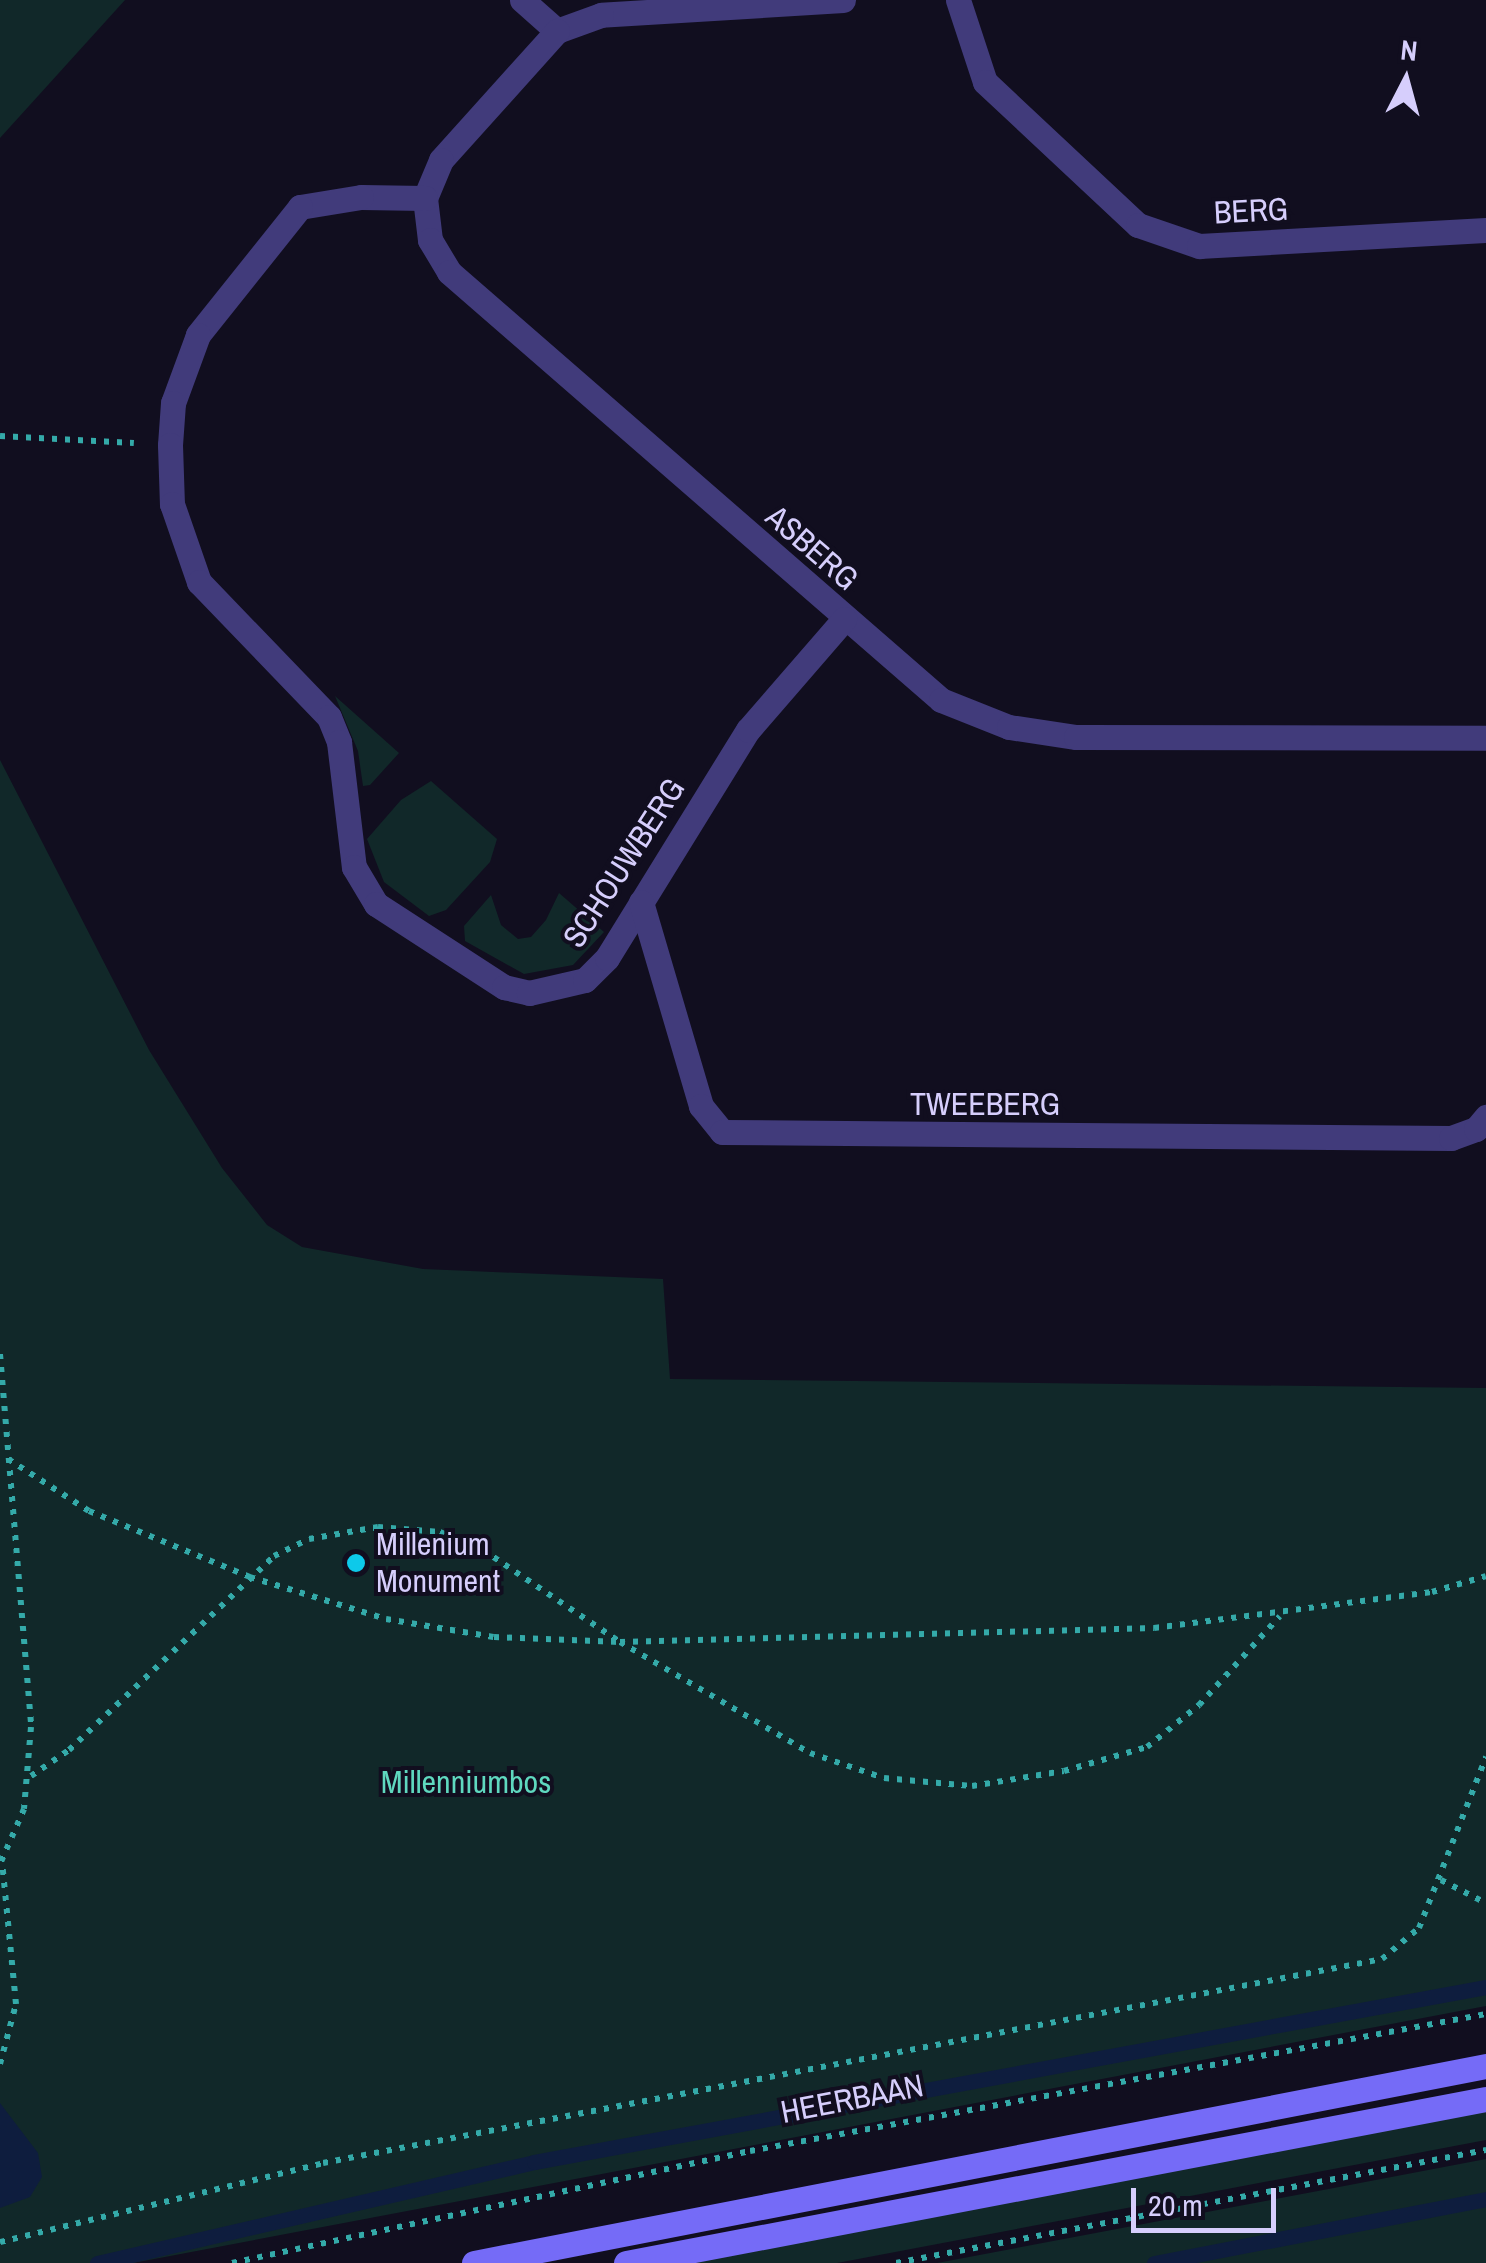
<!DOCTYPE html>
<style>
body{margin:0}
#map{position:relative;width:1486px;height:2263px;overflow:hidden;background:#110e1f;font-family:"Archivo Narrow",sans-serif}
div>[style]{position:absolute}
[style*='--x']{left:calc(var(--x)*1px);top:calc(var(--y)*1px);width:calc(var(--w)*1px);rotate:calc(var(--a)*1deg)}
.green>*{inset:0;background:#112829}
.water>*{inset:0;background:#0e1d3e}
.stream>*{height:15px;margin:-7.5px;padding:0 7.5px;transform-origin:7.5px;border-radius:7.5px;background:#0e1d3e}
.path>*{height:6px;margin-top:-3px;transform-origin:0;background:repeating-linear-gradient(90deg,#34aaa9 0 5px,transparent 0 13px)}
.minor>*{height:25px;margin:-12.5px;padding:0 12.5px;transform-origin:12.5px;border-radius:12.5px;background:#413b7b}
.secondary>*{height:25px;margin:-12.5px;padding:0 12.5px;transform-origin:12.5px;border-radius:12.5px;background:#756bf7}
.dots>*{width:28px;height:28px;translate:-50% -50%;box-sizing:border-box;border:5px solid #110e1f;border-radius:50%}
span{translate:-50% -50%;white-space:nowrap;text-align:center;line-height:1.15;-webkit-text-stroke:8px #110e1f;paint-order:stroke}
.street-label{font-size:32px;color:#d6cefc}
.poi-label{font-size:32px;color:#d6cefc}
.left{translate:0 -50%;text-align:left}
.park-label{font-size:32px;color:#5fd8bf}
.north{position:absolute;left:1356px;top:30px;width:100px;height:100px;-webkit-text-stroke:8px #110e1f;paint-order:stroke;rotate:6deg;font-size:28px;font-weight:700;line-height:40px;text-align:center;color:#d6cefc}
.north::after{content:'';display:block;margin:auto;width:35px;height:45px;background:#d6cefc;clip-path:polygon(50% 0,100% 100%,50% 72%,0 100%)}
.scale{position:absolute;left:1131px;top:2188px;width:145px;height:45px;box-sizing:border-box;border:5px solid #d6cefc;border-top:0;padding-left:12px;font-size:30px;line-height:35px;white-space:nowrap;color:#d6cefc;-webkit-text-stroke:8px #110e1f;paint-order:stroke}
</style>
<div id="map">
<div class="green">
<i style="clip-path:polygon(0 0,125px 0,0 138px)"></i>
<i style="clip-path:polygon(335px 696px,399px 753px,370px 785px,363px 786px,358px 751px)"></i>
<i style="clip-path:polygon(0 760px,149px 1050px,222px 1168px,267px 1225px,302px 1247px,423px 1269px,663px 1279px,670px 1379px,1486px 1388px,1486px 2006px,133px 2263px,0 2263px)"></i>
<i style="clip-path:polygon(431px 781px,497px 839px,490px 862px,446px 910px,429px 916px,384px 882px,367px 839px,401px 800px)"></i>
<i style="clip-path:polygon(559px 893px,604px 932px,573px 965px,524px 974px,465px 941px,464px 926px,491px 895px,501px 925px,518px 939px,531px 937px,546px 920px)"></i>
<i style="clip-path:polygon(1486px 2110px,1486px 2140px,837px 2263px,686px 2263px)"></i>
<i style="clip-path:polygon(1486px 2159px,1486px 2263px,937px 2263px,1318px 2191px)"></i>
</div>
<div class="water">
<i style="clip-path:polygon(0 2103px,38px 2153px,42px 2177px,30px 2197px,0 2208px)"></i>
</div>
<div class="stream">
<i style="--x:97;--y:2263;--w:449;--a:-13"></i>
<i style="--x:534;--y:2162;--w:968;--a:-10.42"></i>
<i style="--x:1154;--y:2263;--w:338;--a:-10.9"></i>
</div>
<div class="path">
<i style="--x:0;--y:436;--w:134;--a:3"></i>
<i style="--x:0;--y:1354;--w:374;--a:85.2"></i>
<i style="--x:31;--y:1727;--w:82;--a:94.9"></i>
<i style="--x:24;--y:1809;--w:60;--a:113.6"></i>
<i style="--x:8;--y:1459;--w:96;--a:32.7"></i>
<i style="--x:89;--y:1511;--w:174;--a:22.3"></i>
<i style="--x:250;--y:1577;--w:142;--a:17.2"></i>
<i style="--x:386;--y:1619;--w:109;--a:9.5"></i>
<i style="--x:494;--y:1637;--w:126;--a:2.3"></i>
<i style="--x:620;--y:1642;--w:534;--a:-1.5"></i>
<i style="--x:1154;--y:1628;--w:280;--a:-7.4"></i>
<i style="--x:1432;--y:1592;--w:56;--a:-16.5"></i>
<i style="--x:31;--y:1776;--w:46;--a:-34.4"></i>
<i style="--x:69;--y:1750;--w:282;--a:-43.4"></i>
<i style="--x:274;--y:1556;--w:39;--a:-26"></i>
<i style="--x:309;--y:1539;--w:70;--a:-9.9"></i>
<i style="--x:378;--y:1527;--w:62;--a:4.6"></i>
<i style="--x:440;--y:1532;--w:47;--a:22.7"></i>
<i style="--x:483;--y:1550;--w:165;--a:33.9"></i>
<i style="--x:620;--y:1642;--w:220;--a:30.3"></i>
<i style="--x:810;--y:1753;--w:78;--a:18.7"></i>
<i style="--x:884;--y:1778;--w:88;--a:5.2"></i>
<i style="--x:972;--y:1786;--w:93;--a:-9.3"></i>
<i style="--x:1064;--y:1771;--w:86;--a:-16.1"></i>
<i style="--x:1147;--y:1747;--w:67;--a:-38.9"></i>
<i style="--x:1199;--y:1705;--w:120;--a:-47.7"></i>
<i style="--x:1441;--y:1880;--w:51;--a:27.1"></i>
<i style="--x:0;--y:2064;--w:62;--a:-75.1"></i>
<i style="--x:16;--y:2004;--w:143;--a:-95.6"></i>
<i style="--x:0;--y:2242;--w:333;--a:-13.7"></i>
<i style="--x:323;--y:2163;--w:1078;--a:-10.9"></i>
<i style="--x:1382;--y:1959;--w:48;--a:-40"></i>
<i style="--x:1419;--y:1928;--w:184;--a:-68.6"></i>
<i style="--x:232;--y:2263;--w:530;--a:-12.2"></i>
<i style="--x:750;--y:2151;--w:749;--a:-10.54"></i>
<i style="--x:896;--y:2263;--w:601;--a:-10.84"></i>
</div>
<div class="minor">
<i style="--x:522;--y:0;--w:47;--a:41.5"></i>
<i style="--x:843;--y:0;--w:242;--a:176.5"></i>
<i style="--x:601;--y:15;--w:47;--a:160"></i>
<i style="--x:557;--y:31;--w:173;--a:132"></i>
<i style="--x:441;--y:160;--w:41;--a:112.8"></i>
<i style="--x:425;--y:198;--w:42;--a:83.2"></i>
<i style="--x:430;--y:240;--w:37;--a:59"></i>
<i style="--x:449;--y:272;--w:652;--a:41.02"></i>
<i style="--x:941;--y:700;--w:73;--a:21.7"></i>
<i style="--x:1009;--y:727;--w:68;--a:8.5"></i>
<i style="--x:1076;--y:737;--w:410;--a:0.1"></i>
<i style="--x:958;--y:0;--w:86;--a:71.8"></i>
<i style="--x:985;--y:82;--w:209;--a:43.1"></i>
<i style="--x:1138;--y:225;--w:65;--a:19"></i>
<i style="--x:1199;--y:246;--w:287;--a:-3.2"></i>
<i style="--x:425;--y:198;--w:64;--a:-179.1"></i>
<i style="--x:361;--y:197;--w:62;--a:170.7"></i>
<i style="--x:300;--y:207;--w:164;--a:128.6"></i>
<i style="--x:198;--y:335;--w:72;--a:110.2"></i>
<i style="--x:173;--y:403;--w:42;--a:94.1"></i>
<i style="--x:170;--y:445;--w:59;--a:88.1"></i>
<i style="--x:172;--y:504;--w:83;--a:70.9"></i>
<i style="--x:199;--y:582;--w:187;--a:46.1"></i>
<i style="--x:329;--y:717;--w:27;--a:68"></i>
<i style="--x:339;--y:742;--w:126;--a:83.2"></i>
<i style="--x:354;--y:867;--w:43;--a:59.3"></i>
<i style="--x:376;--y:904;--w:153;--a:33"></i>
<i style="--x:504;--y:987;--w:26;--a:13"></i>
<i style="--x:529;--y:993;--w:57;--a:-13.1"></i>
<i style="--x:585;--y:980;--w:31;--a:-45"></i>
<i style="--x:607;--y:958;--w:268;--a:-58.3"></i>
<i style="--x:748;--y:730;--w:147;--a:-49.1"></i>
<i style="--x:641;--y:902;--w:213;--a:73.6"></i>
<i style="--x:701;--y:1106;--w:33;--a:51"></i>
<i style="--x:722;--y:1132;--w:729;--a:0.47"></i>
<i style="--x:1451;--y:1138;--w:27;--a:-20"></i>
<i style="--x:1476;--y:1129;--w:16;--a:-50"></i>
</div>
<div class="secondary">
<i style="--x:474;--y:2263;--w:1031;--a:-11.02"></i>
<i style="--x:626;--y:2263;--w:875;--a:-10.8"></i>
</div>
<div class="dots">
<i style="left:356px;top:1563px;background:#0dc9ea"></i>
</div>
<div class="street-label">
<span style="left:1251px;top:211px;rotate:-3deg">BERG</span>
<span style="left:812px;top:548px;rotate:41deg">ASBERG</span>
<span style="left:624px;top:863px;rotate:-57deg">SCHOUWBERG</span>
<span style="left:985px;top:1104px">TWEEBERG</span>
<span style="left:852px;top:2099px;rotate:-11deg">HEERBAAN</span>
</div>
<div class="poi-label">
<span class="left" style="left:376px;top:1563px">Millenium<br>Monument</span>
</div>
<div class="park-label">
<span style="left:466px;top:1782px">Millenniumbos</span>
</div>
<div class="north">N</div>
<div class="scale">20 m</div>
</div>
